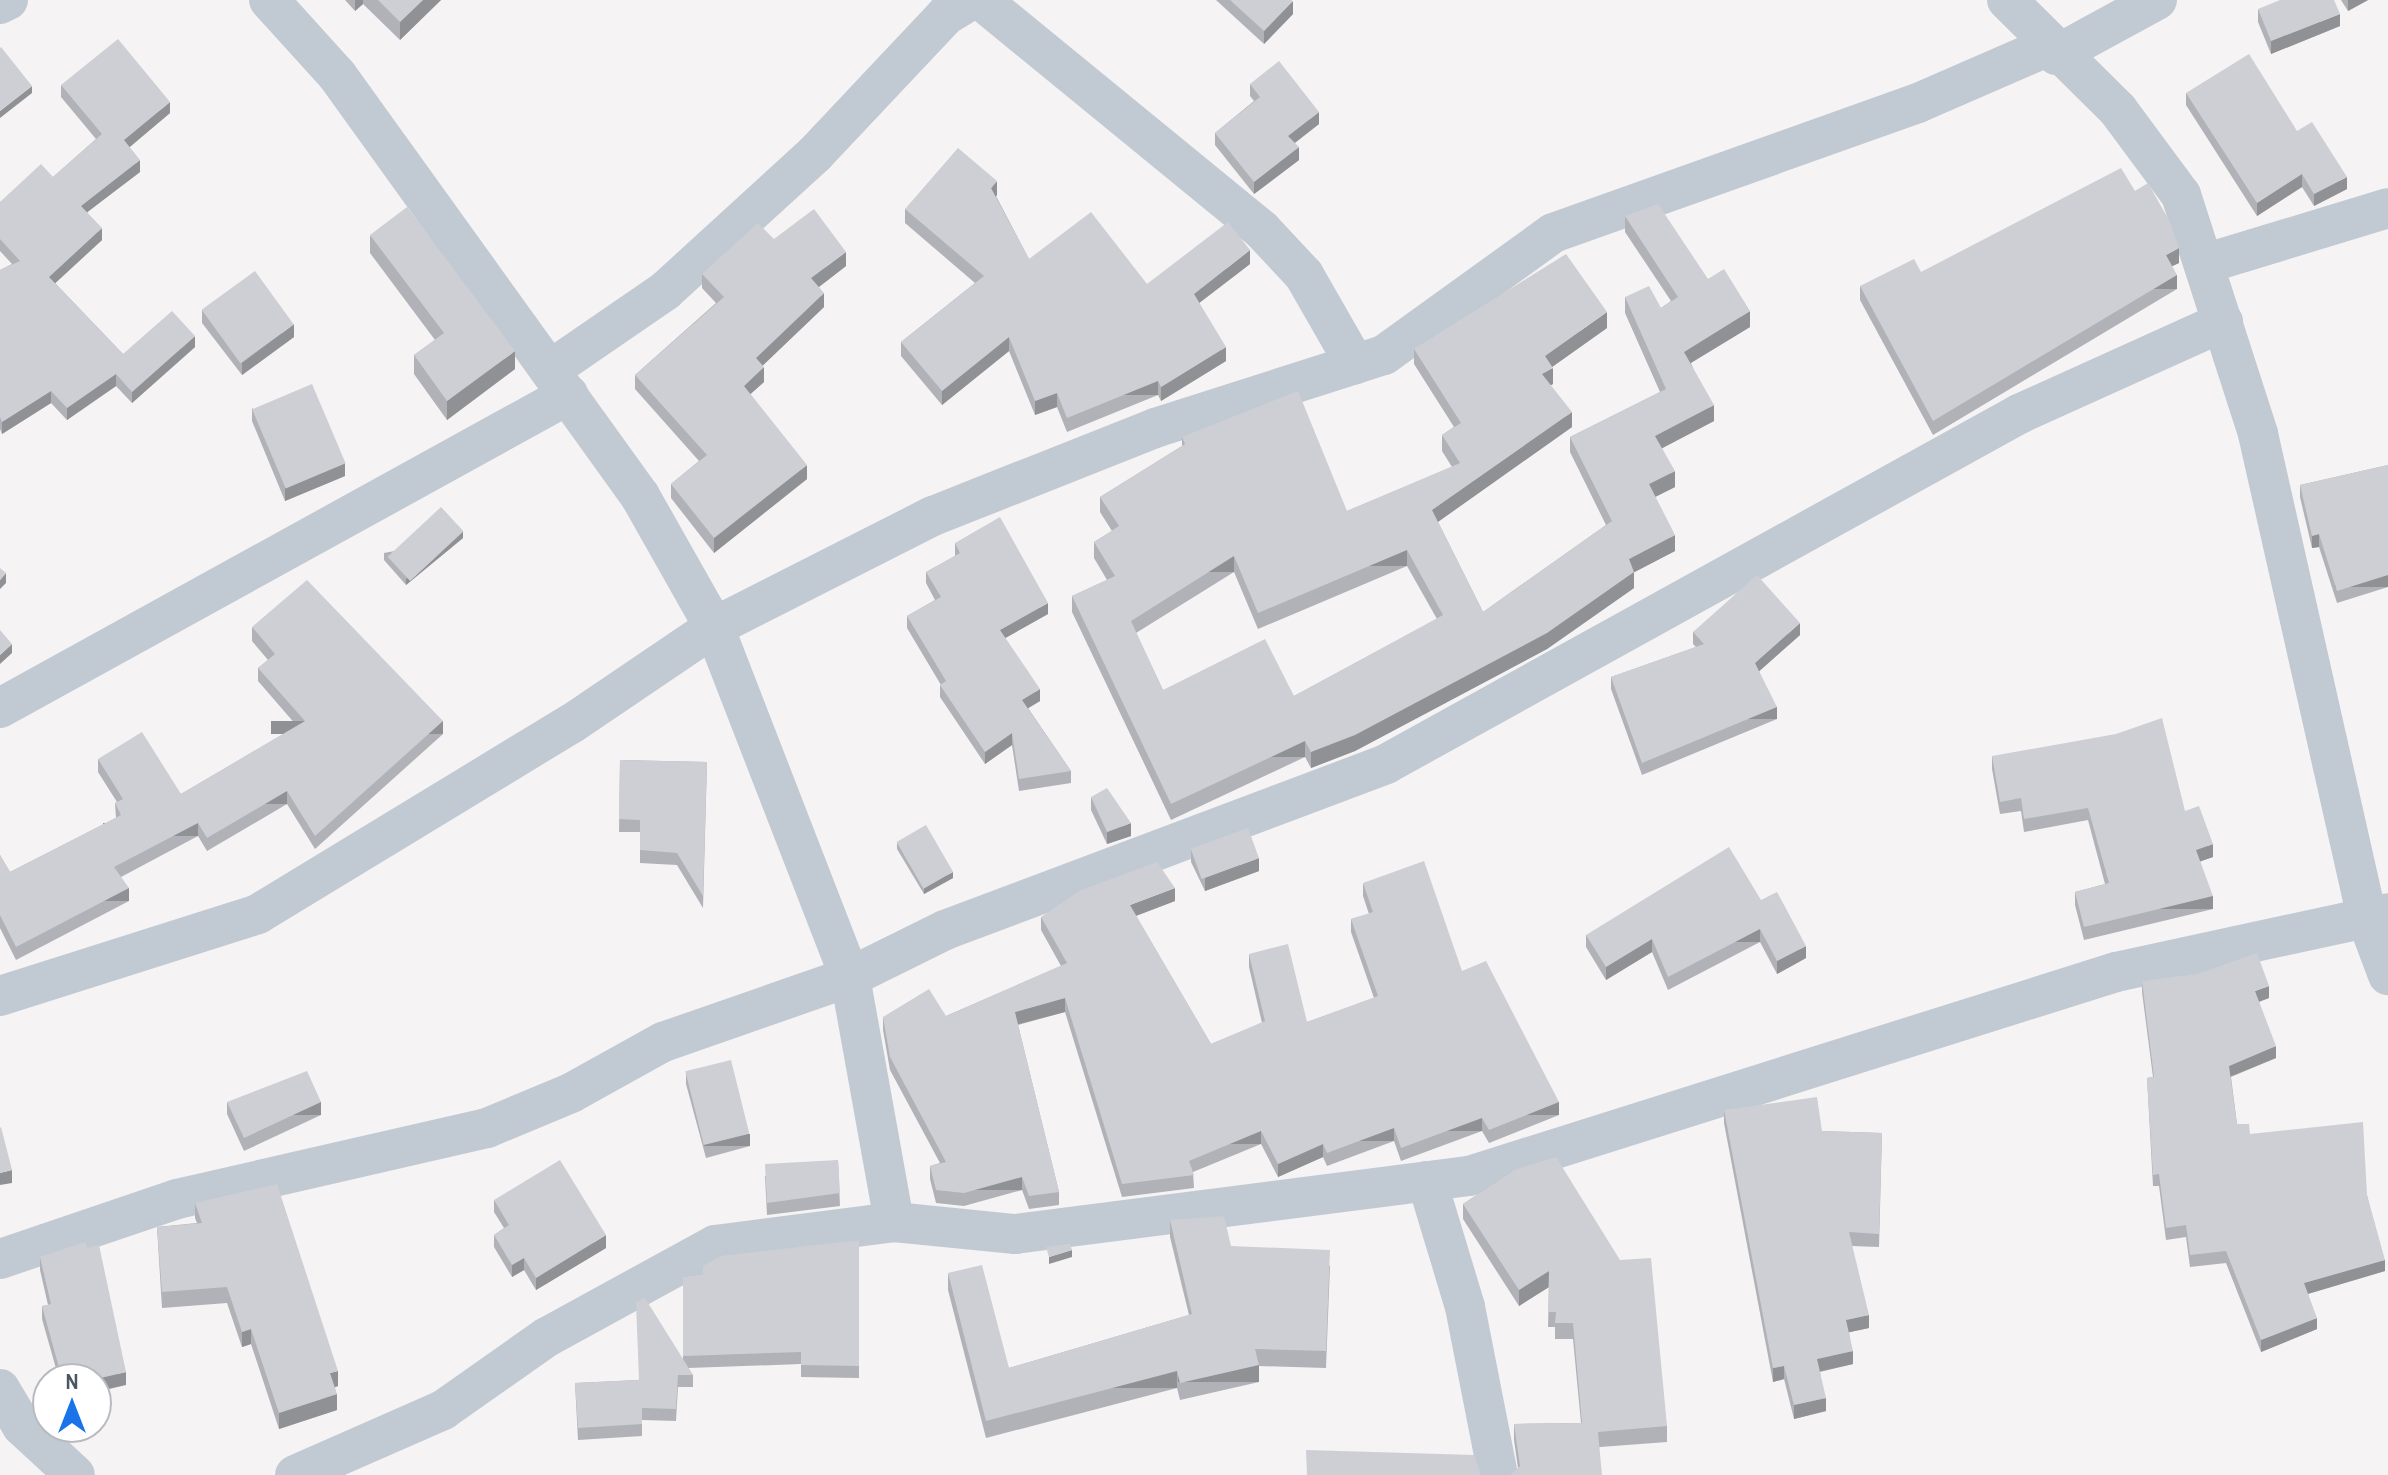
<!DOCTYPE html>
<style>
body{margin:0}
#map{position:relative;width:2388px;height:1475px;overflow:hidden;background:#f5f3f3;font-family:"Archivo Narrow",sans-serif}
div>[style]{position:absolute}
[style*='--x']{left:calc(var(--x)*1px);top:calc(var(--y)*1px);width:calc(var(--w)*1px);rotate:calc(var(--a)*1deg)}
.street>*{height:40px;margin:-20px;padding:0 20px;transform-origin:20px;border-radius:20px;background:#c1cad2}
.wall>*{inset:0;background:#b0b2b7}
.shaded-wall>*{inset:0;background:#909195;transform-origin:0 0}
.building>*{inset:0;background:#cdcfd5;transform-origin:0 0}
span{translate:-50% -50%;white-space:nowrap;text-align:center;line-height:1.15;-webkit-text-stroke:6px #fff;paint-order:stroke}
.north{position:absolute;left:32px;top:1363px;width:80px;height:80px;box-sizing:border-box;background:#fff;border:2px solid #b7bbc0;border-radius:50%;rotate:0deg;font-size:22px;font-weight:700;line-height:32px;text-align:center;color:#4a5661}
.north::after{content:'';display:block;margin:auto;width:28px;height:36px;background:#1a73e8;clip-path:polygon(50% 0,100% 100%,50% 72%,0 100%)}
</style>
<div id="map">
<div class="street">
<i style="--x:269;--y:0;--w:101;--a:47.8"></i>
<i style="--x:337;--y:75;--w:519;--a:54.26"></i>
<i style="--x:640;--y:496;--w:150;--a:60.5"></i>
<i style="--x:714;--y:627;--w:375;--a:68.8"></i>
<i style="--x:850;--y:977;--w:249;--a:79.8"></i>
<i style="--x:981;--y:0;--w:362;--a:39.3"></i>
<i style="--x:1261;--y:229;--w:63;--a:46.9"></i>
<i style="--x:1304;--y:275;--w:103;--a:60.2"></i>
<i style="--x:2007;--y:0;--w:156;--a:44.7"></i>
<i style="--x:2118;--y:110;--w:106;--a:53.5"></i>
<i style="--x:2181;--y:195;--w:251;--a:72.1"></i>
<i style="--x:2258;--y:434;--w:500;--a:77.3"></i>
<i style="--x:2368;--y:922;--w:57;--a:69.3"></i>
<i style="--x:0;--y:4;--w:9;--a:-27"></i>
<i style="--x:2056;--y:55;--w:115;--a:-28.6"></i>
<i style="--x:2204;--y:264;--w:192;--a:-16.9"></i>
<i style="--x:550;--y:370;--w:140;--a:-34.5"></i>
<i style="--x:665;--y:291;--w:203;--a:-42.4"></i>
<i style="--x:815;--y:154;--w:191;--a:-46.7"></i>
<i style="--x:946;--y:15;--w:29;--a:-31"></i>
<i style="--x:0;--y:708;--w:649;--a:-28.86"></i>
<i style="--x:0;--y:996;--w:271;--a:-17.6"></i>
<i style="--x:258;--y:914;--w:366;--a:-31.3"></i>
<i style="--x:571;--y:724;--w:173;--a:-34.1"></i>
<i style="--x:714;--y:627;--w:246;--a:-26.9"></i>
<i style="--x:933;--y:516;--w:239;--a:-21.6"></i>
<i style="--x:1155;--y:428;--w:240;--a:-17.7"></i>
<i style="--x:1384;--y:355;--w:208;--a:-35.8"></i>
<i style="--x:1553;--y:233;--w:387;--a:-19.6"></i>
<i style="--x:1918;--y:103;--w:143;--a:-23.5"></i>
<i style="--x:1427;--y:1181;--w:132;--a:73.2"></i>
<i style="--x:1465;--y:1307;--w:171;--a:78.9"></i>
<i style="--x:0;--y:1259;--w:187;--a:-18.7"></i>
<i style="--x:177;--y:1199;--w:318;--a:-12.9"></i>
<i style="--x:487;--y:1128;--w:91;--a:-22.6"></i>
<i style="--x:571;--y:1093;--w:105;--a:-29"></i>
<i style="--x:663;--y:1042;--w:198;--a:-19.2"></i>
<i style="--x:850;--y:977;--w:106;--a:-26.3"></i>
<i style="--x:945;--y:930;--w:471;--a:-20.6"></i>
<i style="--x:1386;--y:764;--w:723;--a:-28.94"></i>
<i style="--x:2019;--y:414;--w:224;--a:-24.3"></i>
<i style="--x:0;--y:1389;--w:43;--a:59.3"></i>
<i style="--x:22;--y:1426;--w:72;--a:42.8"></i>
<i style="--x:295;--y:1475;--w:162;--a:-23.7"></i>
<i style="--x:443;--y:1410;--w:127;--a:-35.1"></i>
<i style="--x:547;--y:1337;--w:192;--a:-28.7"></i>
<i style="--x:715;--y:1245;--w:180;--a:-7.3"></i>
<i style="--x:894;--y:1222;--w:122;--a:5.7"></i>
<i style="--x:1015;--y:1234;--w:458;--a:-7.3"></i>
<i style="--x:1469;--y:1176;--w:678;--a:-17.5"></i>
<i style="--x:2116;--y:972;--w:278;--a:-12.2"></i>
</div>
<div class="wall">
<i style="clip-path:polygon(345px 0,441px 0,400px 40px,363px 4px,355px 11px)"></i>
<i style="clip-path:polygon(1216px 0,1291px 0,1293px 14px,1264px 44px)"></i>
<i style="clip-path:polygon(2341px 0,2368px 0,2348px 11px)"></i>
<i style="clip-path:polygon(2258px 9px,2340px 26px,2271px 54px,2258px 22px)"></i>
<i style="clip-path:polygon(1250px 84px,1319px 124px,1295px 143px,1299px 160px,1254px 194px,1215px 145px,1215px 133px,1254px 101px,1250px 96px)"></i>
<i style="clip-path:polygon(61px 85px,170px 113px,129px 147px,140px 172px,87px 212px,102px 240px,55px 283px,123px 354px,195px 347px,132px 403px,116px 386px,67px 420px,51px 403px,2px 434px,0 429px,0 270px,12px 264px,0 251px,0 202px,53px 177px,96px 139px,61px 97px)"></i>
<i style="clip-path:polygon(2186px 93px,2297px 131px,2347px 189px,2314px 206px,2302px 187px,2257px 216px,2186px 105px)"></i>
<i style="clip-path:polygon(997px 195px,996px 196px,1029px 259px,1147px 284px,1250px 264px,1199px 303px,1226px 361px,1161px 401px,1158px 395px,1067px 432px,1057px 407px,1035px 415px,1009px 351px,942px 405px,901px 356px,901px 342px,975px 283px,905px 223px,905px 209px)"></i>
<i style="clip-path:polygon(evenodd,1625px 216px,1708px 279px,1750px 327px,1691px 363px,1714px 421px,1662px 448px,1675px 487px,1655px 497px,1675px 551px,1634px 572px,1634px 588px,1547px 649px,1355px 751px,1311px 768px,1305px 757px,1171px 820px,1072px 612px,1072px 596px,1107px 580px,1094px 558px,1094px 542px,1112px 531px,1100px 512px,1100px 497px,1182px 446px,1182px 437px,1347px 511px,1452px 467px,1442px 451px,1442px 435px,1454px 427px,1414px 364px,1414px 349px,1607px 328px,1552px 367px,1553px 384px,1550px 385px,1572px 427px,1438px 522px,1483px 612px,1606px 525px,1570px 452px,1570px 437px,1660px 392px,1625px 313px,1625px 297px,1661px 308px,1671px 301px,1625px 232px,1625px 216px,1407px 566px,1437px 619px,1294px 696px,1163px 690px,1136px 633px,1234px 572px,1258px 629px,1407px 566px)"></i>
<i style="clip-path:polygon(370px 235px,515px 369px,447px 420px,414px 374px,414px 355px,435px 340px,370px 253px)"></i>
<i style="clip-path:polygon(2179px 263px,2172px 266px,2177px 289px,1933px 435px,1860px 300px,1860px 286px,1921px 272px)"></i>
<i style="clip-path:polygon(846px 266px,819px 287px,824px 307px,762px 366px,764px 382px,750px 394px,807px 479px,714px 553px,671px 498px,671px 484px,699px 461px,635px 389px,635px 375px,716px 303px,702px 288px,702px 274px)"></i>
<i style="clip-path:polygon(202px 310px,294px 337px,242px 375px,202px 323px)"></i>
<i style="clip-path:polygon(252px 408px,345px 476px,285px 501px,252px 421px)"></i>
<i style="clip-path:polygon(2388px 465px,2388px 587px,2337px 603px,2319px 547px,2312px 548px,2300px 497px,2300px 485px)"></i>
<i style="clip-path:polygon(463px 538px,406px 585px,384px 560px,384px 553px)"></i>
<i style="clip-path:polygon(955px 543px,1048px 614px,1005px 638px,1040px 701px,1028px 708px,1071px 771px,1071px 783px,1019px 791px,1012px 745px,985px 764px,940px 697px,940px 685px,941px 685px,907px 628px,907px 616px,935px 600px,926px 583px,926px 572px,955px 556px)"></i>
<i style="clip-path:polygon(252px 627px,443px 734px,315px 849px,287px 804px,207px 851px,198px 836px,121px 877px,129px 901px,16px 960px,0 928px,0 855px,10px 872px,116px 818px,115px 803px,117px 802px,98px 772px,98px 759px,181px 794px,297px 726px,258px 681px,258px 668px,268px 660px,252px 641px)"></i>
<i style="clip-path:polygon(1693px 632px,1800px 635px,1759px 671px,1777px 719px,1642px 775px,1611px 689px,1611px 677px,1696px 647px,1693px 644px)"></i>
<i style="clip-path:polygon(1992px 756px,2185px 811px,2213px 857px,2200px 861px,2213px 909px,2084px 940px,2075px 905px,2075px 892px,2105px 884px,2088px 820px,2024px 832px,2021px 811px,2000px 814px,1992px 769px)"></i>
<i style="clip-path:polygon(620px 760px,707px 762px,703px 908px,677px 865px,640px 863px,640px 832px,619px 832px)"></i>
<i style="clip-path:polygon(1091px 797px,1131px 836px,1107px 844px,1091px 810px)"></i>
<i style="clip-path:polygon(897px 842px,953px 878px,924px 894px,897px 849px)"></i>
<i style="clip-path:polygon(1191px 849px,1259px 871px,1205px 891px,1191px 862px)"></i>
<i style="clip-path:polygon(1363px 883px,1462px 971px,1559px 1115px,1489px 1143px,1482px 1131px,1401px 1161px,1394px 1141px,1327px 1166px,1323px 1157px,1278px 1177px,1261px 1144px,1193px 1172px,1194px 1188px,1122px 1197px,1065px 1012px,1018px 1025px,1059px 1192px,1059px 1205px,1029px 1209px,1022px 1190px,964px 1206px,936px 1203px,930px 1179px,930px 1166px,940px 1163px,890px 1070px,883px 1030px,883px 1017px,946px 1016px,1061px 966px,1041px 930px,1041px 917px,1175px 901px,1136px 916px,1211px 1044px,1262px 1023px,1249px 967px,1249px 954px,1307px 1022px,1374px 998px,1351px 932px,1351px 919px,1369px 914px,1363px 896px)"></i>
<i style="clip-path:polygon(1761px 900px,1806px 958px,1777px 974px,1760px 942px,1668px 990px,1652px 952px,1606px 980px,1586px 947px,1586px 935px)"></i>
<i style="clip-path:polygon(2142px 981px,2269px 998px,2259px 1002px,2276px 1058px,2231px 1077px,2237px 1124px,2250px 1134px,2367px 1195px,2385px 1271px,2308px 1294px,2317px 1329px,2261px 1352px,2226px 1263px,2190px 1267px,2186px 1237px,2166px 1240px,2159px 1186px,2153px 1186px,2147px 1078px,2153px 1077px,2142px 992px)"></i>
<i style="clip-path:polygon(686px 1072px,750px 1146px,706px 1158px,686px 1084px)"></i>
<i style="clip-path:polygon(227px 1102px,321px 1115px,244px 1151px,227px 1114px)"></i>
<i style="clip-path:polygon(1724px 1110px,1822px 1131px,1882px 1133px,1879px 1247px,1852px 1246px,1869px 1328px,1849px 1332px,1853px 1364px,1820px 1372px,1826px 1411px,1794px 1419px,1784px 1379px,1773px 1382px,1724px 1123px)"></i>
<i style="clip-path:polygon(838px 1160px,840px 1206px,767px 1215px,765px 1176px)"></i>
<i style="clip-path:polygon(1514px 1170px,1667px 1426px,1667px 1442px,1600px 1447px,1518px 1468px,1514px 1440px,1514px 1424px,1581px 1423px,1573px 1339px,1555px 1339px,1555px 1327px,1548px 1327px,1549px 1287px,1519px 1306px,1463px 1219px,1463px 1204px)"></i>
<i style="clip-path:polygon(494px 1200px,606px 1248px,536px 1290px,524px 1270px,512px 1277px,494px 1247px,494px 1235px,504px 1228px,494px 1212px)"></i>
<i style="clip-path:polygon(195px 1203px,338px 1386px,335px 1387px,337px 1410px,279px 1429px,251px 1344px,242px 1347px,227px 1303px,162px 1308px,157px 1227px,197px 1223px,195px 1218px)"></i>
<i style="clip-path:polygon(1170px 1220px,1231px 1246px,1330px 1266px,1326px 1368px,1259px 1366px,1259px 1382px,1180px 1400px,1177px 1388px,986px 1438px,948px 1290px,948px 1273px,1009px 1368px,1189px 1315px,1170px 1237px)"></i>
<i style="clip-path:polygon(859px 1240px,859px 1378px,801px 1377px,801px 1364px,688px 1368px,693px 1375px,693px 1387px,678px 1387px,676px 1421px,642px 1420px,642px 1436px,578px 1440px,575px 1383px,638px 1380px,683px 1361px,683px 1277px,703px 1274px)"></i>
<i style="clip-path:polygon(40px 1257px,126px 1385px,96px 1379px,59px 1379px,42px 1319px,42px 1306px,48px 1305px,40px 1270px)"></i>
</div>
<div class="shaded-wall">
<i style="clip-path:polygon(355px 0,363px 0,363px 4px,355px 11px)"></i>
<i style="clip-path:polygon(423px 0,441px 0,400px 40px,400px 22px)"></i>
<i style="clip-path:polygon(2348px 0,2368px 0,2348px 11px)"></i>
<i style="clip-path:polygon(1293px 1px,1293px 14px,1264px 44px,1264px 31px)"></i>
<i style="clip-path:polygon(2340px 14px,2340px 26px,2271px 54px,2271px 41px)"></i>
<i style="clip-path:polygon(32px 86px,32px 93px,0 118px,0 111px)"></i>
<i style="clip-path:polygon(170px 102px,170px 113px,124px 152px,124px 140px)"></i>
<i style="clip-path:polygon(1319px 112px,1319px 124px,1288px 148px,1288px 136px)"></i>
<i style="clip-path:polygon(1299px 147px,1299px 160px,1254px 194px,1254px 182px)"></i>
<i style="clip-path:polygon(140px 160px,140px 172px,81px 217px,81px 206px)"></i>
<i style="clip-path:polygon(2302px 174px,2302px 187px,2257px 216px,2257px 203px)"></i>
<i style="clip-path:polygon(2347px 177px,2347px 189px,2314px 206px,2314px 194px)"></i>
<i style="clip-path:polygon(997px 181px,997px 195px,991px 202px,991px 188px)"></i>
<i style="clip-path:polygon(102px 228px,102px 240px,49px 289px,49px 277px)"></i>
<i style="clip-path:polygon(2179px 248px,2179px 263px,2166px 269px,2166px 255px)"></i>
<i style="clip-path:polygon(1250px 250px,1250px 264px,1194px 307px,1194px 294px)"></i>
<i style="clip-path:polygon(846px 252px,846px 266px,811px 293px,811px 278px)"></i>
<i style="left:2177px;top:275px;width:14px;height:284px;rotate:90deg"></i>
<i style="clip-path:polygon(824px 293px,824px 307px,756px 372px,756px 358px)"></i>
<i style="clip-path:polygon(1750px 311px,1750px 327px,1684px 367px,1684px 352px)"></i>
<i style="clip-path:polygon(1607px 312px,1607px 328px,1545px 372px,1545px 356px)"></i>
<i style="clip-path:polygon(294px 324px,294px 337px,242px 375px,242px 363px)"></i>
<i style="clip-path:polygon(195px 336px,195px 347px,132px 403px,132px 392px)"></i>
<i style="clip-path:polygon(1009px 337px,1009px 351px,942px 405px,942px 391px)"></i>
<i style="clip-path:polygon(1226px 347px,1226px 361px,1161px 401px,1161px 387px)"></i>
<i style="clip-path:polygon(515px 351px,515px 369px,447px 420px,447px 401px)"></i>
<i style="clip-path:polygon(764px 367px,764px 382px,744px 400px,744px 386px)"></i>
<i style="clip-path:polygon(1553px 368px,1553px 384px,1542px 390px,1542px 374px)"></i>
<i style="clip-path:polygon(116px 374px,116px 386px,67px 420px,67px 408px)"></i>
<i style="left:1158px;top:381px;width:14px;height:98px;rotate:90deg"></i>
<i style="clip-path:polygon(51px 391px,51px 403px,2px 434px,2px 422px)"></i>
<i style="clip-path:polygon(1057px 393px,1057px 407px,1035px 415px,1035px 401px)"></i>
<i style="clip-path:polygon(1714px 405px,1714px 421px,1655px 452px,1655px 436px)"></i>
<i style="clip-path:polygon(1572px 412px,1572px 427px,1432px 526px,1432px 510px)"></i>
<i style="clip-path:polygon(345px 463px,345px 476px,285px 501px,285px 488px)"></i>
<i style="clip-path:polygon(807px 465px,807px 479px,714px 553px,714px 538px)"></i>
<i style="clip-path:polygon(1675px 471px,1675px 487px,1649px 500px,1649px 484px)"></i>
<i style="clip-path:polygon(463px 531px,463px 538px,406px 585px,406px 579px)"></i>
<i style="clip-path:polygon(2319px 534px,2319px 547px,2312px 548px,2312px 536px)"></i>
<i style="clip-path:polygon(1675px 535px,1675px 551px,1629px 575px,1629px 559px)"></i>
<i style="left:1407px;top:550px;width:16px;height:162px;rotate:90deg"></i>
<i style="left:1234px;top:556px;width:16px;height:122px;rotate:90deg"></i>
<i style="clip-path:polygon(1634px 572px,1634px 588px,1547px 649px,1355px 751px,1311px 768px,1311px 752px)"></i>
<i style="clip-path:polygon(6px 573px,6px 583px,0 589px,0 580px)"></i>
<i style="left:2388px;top:575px;width:12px;height:53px;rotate:90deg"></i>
<i style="clip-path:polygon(1048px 603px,1048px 614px,1000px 641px,1000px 630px)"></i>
<i style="clip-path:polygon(1800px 623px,1800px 635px,1755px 675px,1755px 663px)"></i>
<i style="clip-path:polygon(12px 644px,12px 653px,0 664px,0 655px)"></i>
<i style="clip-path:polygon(1040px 689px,1040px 701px,1022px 712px,1022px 700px)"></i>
<i style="left:1777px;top:707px;width:12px;height:146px;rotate:90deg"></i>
<i style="left:443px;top:721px;width:13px;height:172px;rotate:90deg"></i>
<i style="clip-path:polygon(1012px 733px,1012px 745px,985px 764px,985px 752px)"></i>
<i style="left:1305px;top:741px;width:16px;height:148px;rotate:90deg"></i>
<i style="left:287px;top:791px;width:13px;height:93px;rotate:90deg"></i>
<i style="left:198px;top:823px;width:13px;height:95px;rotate:90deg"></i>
<i style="clip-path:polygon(1131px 823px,1131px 836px,1107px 844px,1107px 832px)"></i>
<i style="clip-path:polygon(2213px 844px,2213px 857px,2196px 863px,2196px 850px)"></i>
<i style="clip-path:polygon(1259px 858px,1259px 871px,1205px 891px,1205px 878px)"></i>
<i style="clip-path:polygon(953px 872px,953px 878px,924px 894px,924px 888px)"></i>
<i style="left:129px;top:888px;width:13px;height:127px;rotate:90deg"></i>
<i style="clip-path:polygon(1175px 888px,1175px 901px,1130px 918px,1130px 905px)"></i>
<i style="left:2213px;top:896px;width:13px;height:133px;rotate:90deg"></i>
<i style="left:1760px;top:929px;width:13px;height:104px;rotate:90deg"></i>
<i style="clip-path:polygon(1652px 939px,1652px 952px,1606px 980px,1606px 967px)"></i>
<i style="clip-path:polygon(1806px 946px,1806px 958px,1777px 974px,1777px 961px)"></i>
<i style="clip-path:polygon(2269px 986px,2269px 998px,2255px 1003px,2255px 991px)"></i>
<i style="clip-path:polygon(1065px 998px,1065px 1012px,1015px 1025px,1015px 1012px)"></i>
<i style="clip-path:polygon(2276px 1046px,2276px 1058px,2229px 1077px,2229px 1066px)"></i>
<i style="left:321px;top:1102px;width:13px;height:85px;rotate:90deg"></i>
<i style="left:1559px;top:1102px;width:13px;height:75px;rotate:90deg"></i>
<i style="left:1482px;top:1118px;width:13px;height:86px;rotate:90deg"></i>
<i style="left:1394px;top:1128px;width:13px;height:72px;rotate:90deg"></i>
<i style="left:1261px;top:1131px;width:13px;height:78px;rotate:90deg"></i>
<i style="left:750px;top:1134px;width:12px;height:46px;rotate:90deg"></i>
<i style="clip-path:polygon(1323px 1144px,1323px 1157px,1278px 1177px,1278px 1164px)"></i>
<i style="clip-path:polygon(12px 1170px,12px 1183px,0 1185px,0 1173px)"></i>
<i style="left:1022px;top:1177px;width:13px;height:60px;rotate:90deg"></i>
<i style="clip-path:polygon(606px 1235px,606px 1248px,536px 1290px,536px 1278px)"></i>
<i style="clip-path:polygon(1072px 1250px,1072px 1257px,1049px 1264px,1049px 1257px)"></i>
<i style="clip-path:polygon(524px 1258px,524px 1270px,512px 1277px,512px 1265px)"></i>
<i style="clip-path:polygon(2385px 1260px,2385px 1271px,2304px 1295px,2304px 1283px)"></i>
<i style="clip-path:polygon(1549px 1271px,1549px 1287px,1519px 1306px,1519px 1290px)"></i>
<i style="clip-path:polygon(1869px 1315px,1869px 1328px,1846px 1333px,1846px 1320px)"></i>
<i style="clip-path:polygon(2317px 1318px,2317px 1329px,2261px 1352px,2261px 1340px)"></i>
<i style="clip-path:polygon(251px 1329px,251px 1344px,242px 1347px,242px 1332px)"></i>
<i style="clip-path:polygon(1853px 1351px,1853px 1364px,1817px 1372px,1817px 1359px)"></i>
<i style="left:1259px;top:1365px;width:17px;height:81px;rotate:90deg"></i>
<i style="clip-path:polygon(1784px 1366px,1784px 1379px,1773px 1382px,1773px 1368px)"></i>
<i style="clip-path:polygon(88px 1368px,88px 1379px,61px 1379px,61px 1375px)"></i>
<i style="clip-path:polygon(338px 1371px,338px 1386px,330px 1389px,330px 1373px)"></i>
<i style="left:1177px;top:1371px;width:17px;height:197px;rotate:90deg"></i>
<i style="clip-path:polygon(126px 1372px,126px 1385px,96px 1392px,96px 1379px)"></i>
<i style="clip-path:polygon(337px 1394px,337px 1410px,279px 1429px,279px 1413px)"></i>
<i style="clip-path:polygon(1826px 1398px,1826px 1411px,1794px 1419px,1794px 1405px)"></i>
</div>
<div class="building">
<i style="clip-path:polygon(378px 0,423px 0,400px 22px)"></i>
<i style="clip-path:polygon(1230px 0,1291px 0,1293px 1px,1264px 31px)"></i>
<i style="clip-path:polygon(2280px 0,2334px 0,2340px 14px,2271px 41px,2258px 9px)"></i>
<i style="clip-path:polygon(118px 39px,170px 102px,124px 140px,140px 160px,81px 206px,102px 228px,49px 277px,123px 354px,172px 311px,195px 336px,132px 392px,116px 374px,67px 408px,51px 391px,2px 422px,0 417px,0 270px,20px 261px,0 239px,0 202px,41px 164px,53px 177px,102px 134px,61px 85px)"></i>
<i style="clip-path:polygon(1px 47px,32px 86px,0 111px,0 48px)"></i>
<i style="clip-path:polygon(2249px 54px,2297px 131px,2312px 122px,2347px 177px,2314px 194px,2302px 174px,2257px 203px,2186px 93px)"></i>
<i style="clip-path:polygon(1279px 61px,1319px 112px,1288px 136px,1299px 147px,1254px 182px,1215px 133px,1260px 97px,1250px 84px)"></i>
<i style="clip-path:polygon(958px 148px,997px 181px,991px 188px,1029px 259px,1091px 212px,1147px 284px,1228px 222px,1250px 250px,1194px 294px,1226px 347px,1161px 387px,1158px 381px,1067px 418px,1057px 393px,1035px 401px,1009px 337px,942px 391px,901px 342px,984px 276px,905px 209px)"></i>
<i style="clip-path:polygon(2121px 168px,2135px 191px,2148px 183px,2170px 222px,2179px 248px,2166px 255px,2177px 275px,1933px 421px,1860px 286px,1914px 259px,1921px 272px)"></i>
<i style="clip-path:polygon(evenodd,1658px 204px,1708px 279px,1724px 269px,1750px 311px,1684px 352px,1714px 405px,1655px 436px,1675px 471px,1649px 484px,1675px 535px,1629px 559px,1634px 572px,1547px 633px,1355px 735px,1311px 752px,1305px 741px,1171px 804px,1072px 596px,1115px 576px,1094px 542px,1119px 526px,1100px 497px,1185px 444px,1182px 437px,1298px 391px,1347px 511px,1460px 463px,1442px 435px,1461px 423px,1414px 349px,1566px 254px,1607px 312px,1545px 356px,1553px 368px,1542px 374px,1572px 412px,1432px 510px,1483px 612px,1612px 521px,1570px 437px,1666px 389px,1625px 297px,1649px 286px,1661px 308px,1678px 297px,1625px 216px,1658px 204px,1407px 550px,1443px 615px,1294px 696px,1265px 639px,1163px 690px,1131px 621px,1234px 556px,1258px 613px,1407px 550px)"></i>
<i style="clip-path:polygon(407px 207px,515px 351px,447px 401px,414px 355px,444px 333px,370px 235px)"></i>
<i style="clip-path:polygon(814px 209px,846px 252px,811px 278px,824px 293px,756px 358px,764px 367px,744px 386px,807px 465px,714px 538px,671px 484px,707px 455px,635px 375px,724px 297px,702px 274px,758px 223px,774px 239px)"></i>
<i style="left:255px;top:271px;width:66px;height:66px;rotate:54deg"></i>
<i style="left:312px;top:384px;width:86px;height:65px;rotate:67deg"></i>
<i style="clip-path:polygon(2388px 465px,2388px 575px,2337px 591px,2319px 534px,2312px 536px,2300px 485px)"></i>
<i style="left:441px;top:507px;width:33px;height:73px;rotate:47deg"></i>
<i style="clip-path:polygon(1000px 517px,1048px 603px,1000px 630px,1040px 689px,1022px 700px,1071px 771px,1019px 779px,1012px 733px,985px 752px,940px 685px,946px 681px,907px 616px,941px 597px,926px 572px,960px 553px,955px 543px)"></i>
<i style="clip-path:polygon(0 568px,6px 573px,0 580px)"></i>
<i style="clip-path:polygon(1757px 575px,1800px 623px,1755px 663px,1777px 707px,1642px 763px,1611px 677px,1704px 644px,1693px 632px)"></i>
<i style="clip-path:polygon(307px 580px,443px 721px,315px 836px,287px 791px,207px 838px,198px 823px,114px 867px,129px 888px,16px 947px,0 915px,0 855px,10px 872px,121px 815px,115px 803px,123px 799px,98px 759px,142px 732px,181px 794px,305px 721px,258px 668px,275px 654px,252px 627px)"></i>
<i style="clip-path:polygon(0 630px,12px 644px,0 655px)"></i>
<i style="clip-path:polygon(2162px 718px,2185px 811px,2199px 806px,2213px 844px,2196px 850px,2213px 896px,2084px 927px,2075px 892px,2109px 883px,2088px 808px,2024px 819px,2021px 798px,2000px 802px,1992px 756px,2116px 734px)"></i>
<i style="clip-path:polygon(620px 760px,707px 762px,703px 896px,677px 853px,640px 850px,640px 820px,619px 819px)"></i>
<i style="clip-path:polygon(1107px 788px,1131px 823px,1107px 832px,1091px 797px)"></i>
<i style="left:926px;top:825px;width:54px;height:34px;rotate:60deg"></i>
<i style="left:1248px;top:828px;width:32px;height:61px;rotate:70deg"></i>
<i style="clip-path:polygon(1729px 847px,1761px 900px,1777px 892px,1806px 946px,1777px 961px,1760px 929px,1668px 977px,1652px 939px,1606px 967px,1586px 935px)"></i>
<i style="clip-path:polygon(1424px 861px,1462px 971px,1486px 961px,1559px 1102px,1489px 1130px,1482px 1118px,1401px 1148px,1394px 1128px,1327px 1153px,1323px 1144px,1278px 1164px,1261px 1131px,1189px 1161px,1194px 1175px,1122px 1184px,1065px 998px,1015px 1012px,1059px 1192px,1029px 1196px,1022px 1177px,964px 1193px,936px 1190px,930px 1166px,946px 1162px,890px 1057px,883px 1017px,929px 989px,946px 1016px,1067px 963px,1041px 917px,1079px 891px,1157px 862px,1175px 888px,1130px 905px,1211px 1044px,1265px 1021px,1249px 954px,1288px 944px,1307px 1022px,1378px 996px,1351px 919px,1373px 912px,1363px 883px)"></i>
<i style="clip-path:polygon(2257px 953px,2269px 986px,2255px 991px,2276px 1046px,2229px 1066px,2237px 1124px,2249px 1124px,2250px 1134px,2363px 1122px,2367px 1195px,2385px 1260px,2304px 1283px,2317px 1318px,2261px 1340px,2226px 1251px,2190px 1255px,2186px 1225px,2166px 1228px,2159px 1174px,2153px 1175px,2147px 1078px,2154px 1077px,2142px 981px,2197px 974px)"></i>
<i style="left:731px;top:1060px;width:76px;height:47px;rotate:76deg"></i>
<i style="clip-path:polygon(307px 1071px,321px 1102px,244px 1138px,227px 1102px)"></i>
<i style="clip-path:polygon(1817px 1097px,1822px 1131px,1882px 1133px,1879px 1234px,1849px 1232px,1869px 1315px,1846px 1320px,1853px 1351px,1817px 1359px,1826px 1398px,1794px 1405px,1784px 1366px,1773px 1368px,1724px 1110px)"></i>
<i style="clip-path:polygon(1px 1127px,12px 1170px,0 1173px,0 1128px)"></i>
<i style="clip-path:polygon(1556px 1157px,1620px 1260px,1651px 1258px,1667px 1426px,1598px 1432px,1602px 1475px,1510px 1475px,1520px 1466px,1514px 1424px,1582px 1423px,1573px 1323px,1555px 1323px,1556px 1312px,1548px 1312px,1549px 1271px,1519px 1290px,1463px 1204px,1514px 1170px)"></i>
<i style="clip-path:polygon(560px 1160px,606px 1235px,536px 1278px,524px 1258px,512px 1265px,494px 1235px,509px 1225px,494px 1200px)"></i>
<i style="clip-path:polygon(838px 1160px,840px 1193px,767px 1203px,765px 1164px)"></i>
<i style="clip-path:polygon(277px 1184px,338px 1371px,330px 1373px,337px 1394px,279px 1413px,251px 1329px,242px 1332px,227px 1287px,162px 1292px,157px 1227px,202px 1223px,195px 1203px)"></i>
<i style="clip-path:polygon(1224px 1216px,1231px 1246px,1330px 1250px,1326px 1351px,1255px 1349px,1259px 1365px,1180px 1383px,1177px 1371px,986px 1421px,948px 1273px,982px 1265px,1009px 1368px,1192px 1314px,1170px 1220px)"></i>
<i style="clip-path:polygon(859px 1240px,859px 1366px,801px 1365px,801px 1352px,683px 1356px,683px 1277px,703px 1274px,703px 1266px,721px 1256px)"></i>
<i style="clip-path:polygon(85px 1242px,87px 1248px,99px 1245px,126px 1372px,96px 1379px,91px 1379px,88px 1368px,61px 1375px,42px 1306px,51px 1304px,40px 1257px)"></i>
<i style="clip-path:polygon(1070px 1244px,1072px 1250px,1049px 1257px,1046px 1247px)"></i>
<i style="clip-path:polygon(645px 1298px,693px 1375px,678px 1375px,676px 1409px,642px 1408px,642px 1424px,578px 1428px,575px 1383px,639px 1380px,636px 1302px)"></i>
<i style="clip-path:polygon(1306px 1450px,1474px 1455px,1481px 1475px,1307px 1475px)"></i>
</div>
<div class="north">N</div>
</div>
